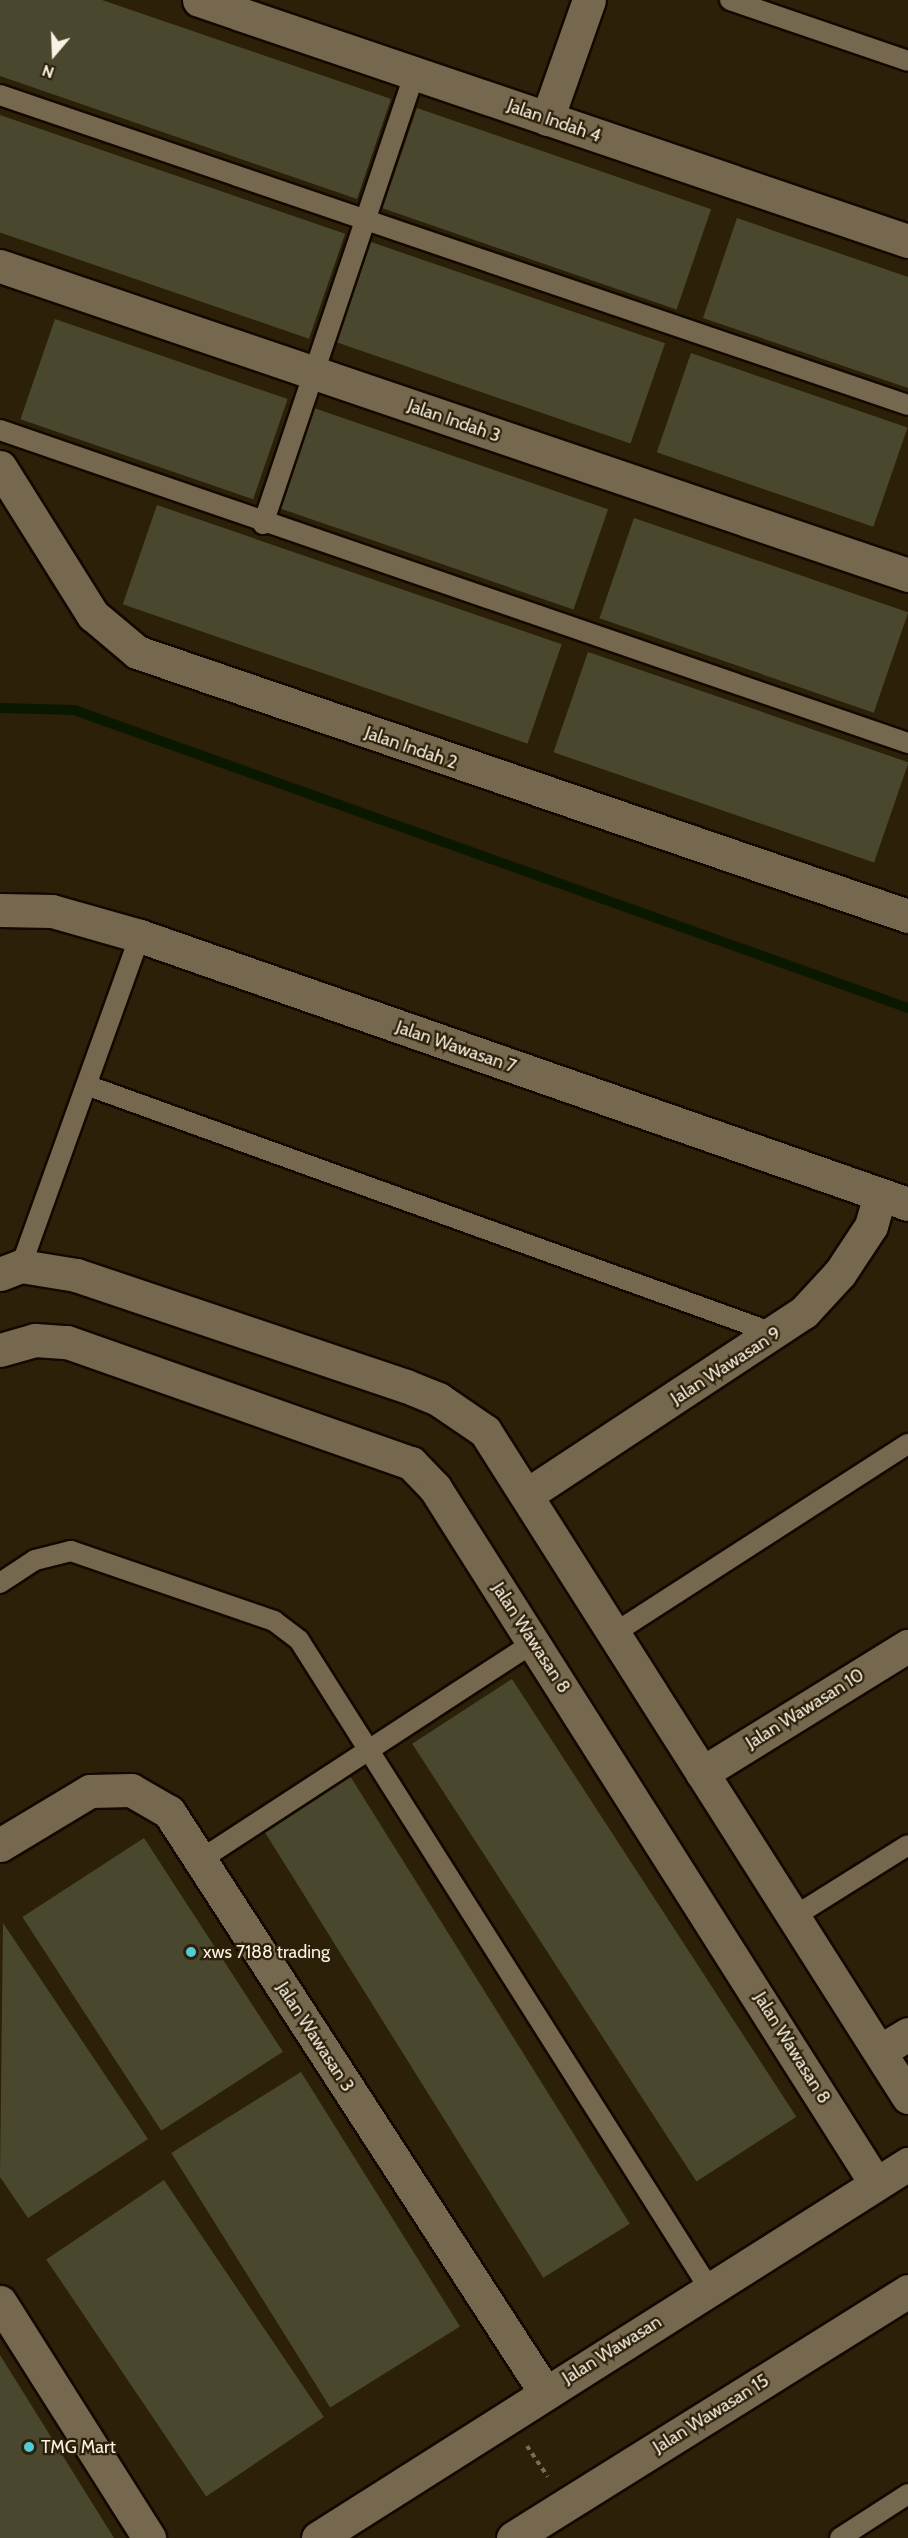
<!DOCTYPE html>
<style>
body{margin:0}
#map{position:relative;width:908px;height:2538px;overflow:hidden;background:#2c2008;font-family:Cabin,sans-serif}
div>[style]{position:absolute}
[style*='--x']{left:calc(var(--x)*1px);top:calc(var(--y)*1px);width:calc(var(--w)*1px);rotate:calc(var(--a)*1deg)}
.stream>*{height:10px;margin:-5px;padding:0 5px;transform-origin:5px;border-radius:5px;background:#0b1800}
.building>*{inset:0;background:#49482e;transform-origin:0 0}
.path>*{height:4px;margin-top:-2px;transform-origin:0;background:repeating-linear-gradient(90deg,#786e5a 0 4.5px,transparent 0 9px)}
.roads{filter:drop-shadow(2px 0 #140900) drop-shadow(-2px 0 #140900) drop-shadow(0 2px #140900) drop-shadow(0 -2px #140900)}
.lane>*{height:20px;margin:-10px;padding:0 10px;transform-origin:10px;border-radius:10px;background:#76684f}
.street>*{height:33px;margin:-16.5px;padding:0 16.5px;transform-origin:16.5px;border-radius:16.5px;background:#76684f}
.dots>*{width:16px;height:16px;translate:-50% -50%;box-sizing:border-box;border:3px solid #2c2008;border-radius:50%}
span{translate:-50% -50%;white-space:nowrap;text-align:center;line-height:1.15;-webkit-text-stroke:4.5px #2c2008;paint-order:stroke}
.street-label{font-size:18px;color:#f9f1e3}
.poi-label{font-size:18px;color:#f9f1e3}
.left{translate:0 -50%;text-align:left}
.north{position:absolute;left:24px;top:24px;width:60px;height:60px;-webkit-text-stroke:4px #2c2008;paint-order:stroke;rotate:199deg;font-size:16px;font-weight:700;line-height:24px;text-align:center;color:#f9f1e3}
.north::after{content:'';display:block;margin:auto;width:21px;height:27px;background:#f9f1e3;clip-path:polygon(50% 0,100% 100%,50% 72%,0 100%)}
</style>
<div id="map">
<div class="stream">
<i style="--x:0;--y:708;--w:74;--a:1.5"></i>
<i style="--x:74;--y:710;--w:886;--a:19.66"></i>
</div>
<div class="building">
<i style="clip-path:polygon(0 0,102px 0,391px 99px,357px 199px,0 76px)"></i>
<i style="left:417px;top:108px;width:311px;height:106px;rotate:19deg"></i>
<i style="left:0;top:115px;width:365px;height:111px;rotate:19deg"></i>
<i style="clip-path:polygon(737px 218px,908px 277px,908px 388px,703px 318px)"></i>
<i style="left:371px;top:242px;width:311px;height:106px;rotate:19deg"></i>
<i style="left:55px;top:319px;width:246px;height:106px;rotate:19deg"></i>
<i style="left:691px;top:353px;width:229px;height:105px;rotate:19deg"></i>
<i style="left:314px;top:408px;width:311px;height:106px;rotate:19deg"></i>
<i style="left:157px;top:505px;width:428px;height:105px;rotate:19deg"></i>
<i style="left:634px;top:518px;width:290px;height:106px;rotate:19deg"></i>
<i style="left:588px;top:652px;width:339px;height:106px;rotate:19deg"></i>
<i style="left:512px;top:1679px;width:522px;height:119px;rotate:57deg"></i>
<i style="left:350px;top:1776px;width:528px;height:102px;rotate:58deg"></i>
<i style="left:144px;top:1838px;width:255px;height:145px;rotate:57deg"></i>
<i style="clip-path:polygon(3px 1923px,148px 2139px,28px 2218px,0 2177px)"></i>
<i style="left:301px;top:2072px;width:300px;height:153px;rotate:58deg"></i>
<i style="left:164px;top:2180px;width:286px;height:142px;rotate:56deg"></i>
<i style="clip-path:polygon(0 2355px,114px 2538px,0 2538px)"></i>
</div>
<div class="path">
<i style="--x:527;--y:2446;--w:37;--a:56"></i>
</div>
<div class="roads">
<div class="lane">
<i style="--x:730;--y:0;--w:188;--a:18.9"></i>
<i style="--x:0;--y:95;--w:959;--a:18.85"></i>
<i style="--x:0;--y:430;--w:960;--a:19.02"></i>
<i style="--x:263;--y:524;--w:477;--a:-71.4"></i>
<i style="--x:89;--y:1086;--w:730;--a:19.85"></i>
<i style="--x:21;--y:1266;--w:351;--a:-70.2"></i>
<i style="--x:0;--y:1583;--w:42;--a:-33.3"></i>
<i style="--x:35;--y:1560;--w:37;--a:-14"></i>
<i style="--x:71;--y:1551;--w:215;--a:19"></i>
<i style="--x:274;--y:1621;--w:31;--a:37"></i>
<i style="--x:299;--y:1640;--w:767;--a:57.68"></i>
<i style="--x:613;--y:1634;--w:351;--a:-32.8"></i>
<i style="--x:200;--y:1860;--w:399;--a:-33.1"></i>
<i style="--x:795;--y:1916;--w:133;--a:-32.1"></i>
<i style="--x:840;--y:2538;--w:81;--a:-32.9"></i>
</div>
<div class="street">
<i style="--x:199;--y:0;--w:749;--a:18.77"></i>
<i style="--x:547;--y:119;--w:126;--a:-70.6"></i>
<i style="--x:0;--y:266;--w:959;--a:18.79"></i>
<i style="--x:0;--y:467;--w:175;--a:57.9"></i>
<i style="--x:93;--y:615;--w:57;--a:40.1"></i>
<i style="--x:137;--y:652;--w:815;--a:18.9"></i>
<i style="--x:0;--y:910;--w:52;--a:1.1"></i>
<i style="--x:52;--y:911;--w:91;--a:15.9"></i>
<i style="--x:140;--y:936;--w:813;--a:19.24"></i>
<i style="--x:0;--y:1274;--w:22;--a:-21"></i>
<i style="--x:21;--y:1266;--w:56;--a:9.3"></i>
<i style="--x:76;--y:1275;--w:348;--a:18.6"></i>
<i style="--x:406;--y:1386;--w:35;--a:22"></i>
<i style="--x:438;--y:1399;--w:57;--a:34.2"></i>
<i style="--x:485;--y:1431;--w:789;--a:57.58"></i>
<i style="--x:0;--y:1350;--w:36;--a:-16"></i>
<i style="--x:35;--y:1340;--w:32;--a:4"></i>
<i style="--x:67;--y:1342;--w:365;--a:19.4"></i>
<i style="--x:411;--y:1463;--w:35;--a:46"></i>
<i style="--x:435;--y:1488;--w:824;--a:57.64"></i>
<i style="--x:528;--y:1494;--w:331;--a:-33.4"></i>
<i style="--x:804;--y:1312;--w:53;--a:-47.3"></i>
<i style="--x:840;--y:1273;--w:56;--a:-56.6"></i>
<i style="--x:871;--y:1226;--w:32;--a:-74"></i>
<i style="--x:702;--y:1773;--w:242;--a:-31.7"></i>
<i style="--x:0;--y:1845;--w:105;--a:-31"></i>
<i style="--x:90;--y:1791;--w:41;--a:-1.4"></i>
<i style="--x:131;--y:1790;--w:44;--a:30.1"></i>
<i style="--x:169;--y:1812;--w:691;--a:57.05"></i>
<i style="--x:880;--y:2051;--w:33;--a:-31"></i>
<i style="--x:0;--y:2302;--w:279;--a:57.7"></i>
<i style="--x:318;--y:2538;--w:699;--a:-32.37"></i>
<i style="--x:513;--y:2538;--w:466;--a:-32"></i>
</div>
</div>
<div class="dots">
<i style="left:191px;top:1952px;background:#52ccd6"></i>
<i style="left:29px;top:2447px;background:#52ccd6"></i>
</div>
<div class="street-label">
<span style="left:554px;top:121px;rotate:19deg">Jalan Indah 4</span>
<span style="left:454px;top:421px;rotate:19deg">Jalan Indah 3</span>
<span style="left:411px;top:748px;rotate:19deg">Jalan Indah 2</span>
<span style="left:456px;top:1047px;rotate:19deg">Jalan Wawasan 7</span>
<span style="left:726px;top:1366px;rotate:-33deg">Jalan Wawasan 9</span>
<span style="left:531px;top:1638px;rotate:57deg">Jalan Wawasan 8</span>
<span style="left:805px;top:1709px;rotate:-32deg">Jalan Wawasan 10</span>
<span style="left:315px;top:2037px;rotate:57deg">Jalan Wawasan 3</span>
<span style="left:792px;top:2048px;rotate:58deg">Jalan Wawasan 8</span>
<span style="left:612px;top:2350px;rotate:-32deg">Jalan Wawasan</span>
<span style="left:711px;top:2414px;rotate:-32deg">Jalan Wawasan 15</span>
</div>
<div class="poi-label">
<span class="left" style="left:203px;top:1952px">xws 7188 trading</span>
<span class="left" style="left:41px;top:2447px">TMG Mart</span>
</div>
<div class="north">N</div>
</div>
